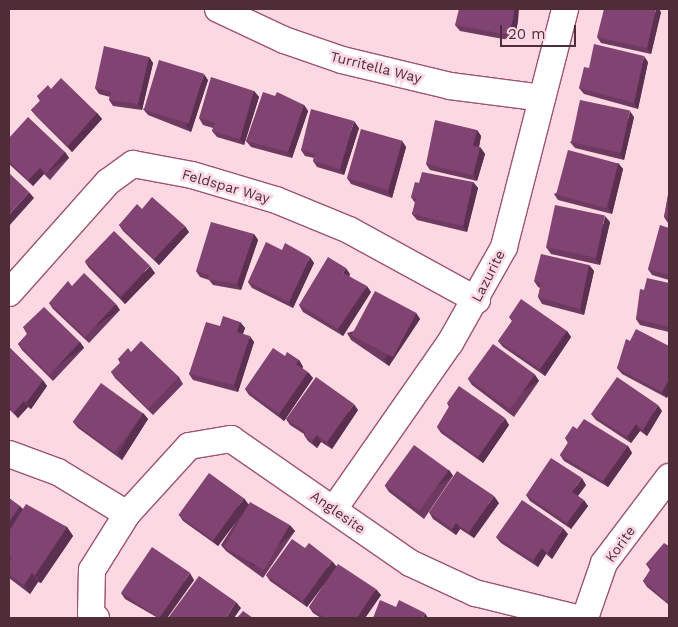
<!DOCTYPE html>
<style>
body{margin:0}
#map{position:relative;width:678px;height:627px;overflow:hidden;background:#fcd8e3;font-family:"Work Sans",sans-serif}
div>[style]{position:absolute}
[style*='--x']{left:calc(var(--x)*1px);top:calc(var(--y)*1px);width:calc(var(--w)*1px);rotate:calc(var(--a)*1deg)}
.roads{filter:drop-shadow(1px 0 #9e546f) drop-shadow(-1px 0 #9e546f) drop-shadow(0 1px #9e546f) drop-shadow(0 -1px #9e546f)}
.street>*{height:26px;margin:-13px;padding:0 13px;transform-origin:13px;border-radius:13px;background:#fff}
.wall>*{inset:0;background:#6f3a61}
.shaded-wall>*{inset:0;background:#5a2f4f;transform-origin:0 0}
.building>*{inset:0;background:#814371;transform-origin:0 0}
span{translate:-50% -50%;white-space:nowrap;text-align:center;line-height:1.15;-webkit-text-stroke:5px #fcd8e3;paint-order:stroke}
.street-label{font-size:14px;color:#4e2d39}
.frame{position:absolute;inset:0;border:10px solid #4e2d39;pointer-events:none}
.scale{position:absolute;left:500px;top:25px;width:76px;height:22px;box-sizing:border-box;border:2px solid #4e2d39;border-top:0;padding-left:6px;font-size:15px;line-height:18px;white-space:nowrap;color:#4e2d39;-webkit-text-stroke:4px #fcd8e3;paint-order:stroke}
</style>
<div id="map">
<div class="roads">
<div class="street">
<i style="--x:218;--y:9;--w:73;--a:25.2"></i>
<i style="--x:284;--y:40;--w:61;--a:19"></i>
<i style="--x:342;--y:60;--w:111;--a:13.5"></i>
<i style="--x:450;--y:86;--w:93;--a:7.4"></i>
<i style="--x:9;--y:293;--w:149;--a:-48.3"></i>
<i style="--x:108;--y:182;--w:31;--a:-36"></i>
<i style="--x:133;--y:164;--w:60;--a:10.6"></i>
<i style="--x:192;--y:175;--w:88;--a:16.6"></i>
<i style="--x:276;--y:200;--w:79;--a:22.3"></i>
<i style="--x:349;--y:230;--w:146;--a:28.7"></i>
<i style="--x:9;--y:454;--w:52;--a:20.2"></i>
<i style="--x:58;--y:472;--w:81;--a:31.3"></i>
<i style="--x:334;--y:509;--w:203;--a:-55.1"></i>
<i style="--x:450;--y:343;--w:110;--a:-60.6"></i>
<i style="--x:504;--y:247;--w:246;--a:-75.6"></i>
<i style="--x:96;--y:618;--w:7;--a:-135"></i>
<i style="--x:91;--y:613;--w:43;--a:-88.7"></i>
<i style="--x:92;--y:570;--w:66;--a:-58"></i>
<i style="--x:127;--y:514;--w:92;--a:-47.6"></i>
<i style="--x:189;--y:446;--w:43;--a:-9.5"></i>
<i style="--x:231;--y:439;--w:218;--a:34.7"></i>
<i style="--x:410;--y:563;--w:72;--a:24.8"></i>
<i style="--x:475;--y:593;--w:105;--a:13.8"></i>
<i style="--x:585;--y:618;--w:58;--a:-70.9"></i>
<i style="--x:604;--y:563;--w:108;--a:-52.9"></i>
</div>
</div>
<div class="wall">
<i style="clip-path:polygon(661px 12px,651px 54px,601px 43px,597px 37px)"></i>
<i style="clip-path:polygon(518px 21px,514px 41px,460px 31px,455px 25px)"></i>
<i style="clip-path:polygon(149px 57px,153px 63px,142px 110px,113px 106px,109px 100px,110px 97px,99px 94px,95px 88px)"></i>
<i style="clip-path:polygon(648px 62px,638px 109px,584px 94px,579px 88px,589px 68px)"></i>
<i style="clip-path:polygon(208px 80px,191px 132px,148px 115px,143px 109px)"></i>
<i style="clip-path:polygon(51px 89px,97px 113px,102px 119px,72px 152px,36px 116px,31px 110px,40px 101px,37px 96px)"></i>
<i style="clip-path:polygon(254px 91px,259px 97px,244px 145px,217px 137px,212px 131px,213px 128px,203px 125px,199px 118px)"></i>
<i style="clip-path:polygon(275px 96px,304px 105px,308px 111px,292px 158px,251px 147px,246px 141px)"></i>
<i style="clip-path:polygon(634px 117px,624px 160px,575px 148px,570px 142px)"></i>
<i style="clip-path:polygon(359px 128px,344px 175px,317px 167px,313px 161px,314px 158px,305px 156px,301px 150px)"></i>
<i style="clip-path:polygon(477px 130px,481px 136px,479px 147px,480px 147px,485px 154px,477px 181px,430px 170px,426px 164px)"></i>
<i style="clip-path:polygon(9px 138px,65px 152px,69px 158px,50px 180px,44px 174px,33px 186px,9px 164px)"></i>
<i style="clip-path:polygon(402px 141px,406px 147px,392px 198px,351px 184px,347px 178px)"></i>
<i style="clip-path:polygon(618px 163px,623px 169px,612px 214px,558px 200px,554px 194px)"></i>
<i style="clip-path:polygon(473px 182px,478px 188px,467px 232px,417px 220px,412px 214px,415px 203px,411px 197px,419px 183px)"></i>
<i style="clip-path:polygon(669px 190px,669px 224px,668px 223px,664px 217px)"></i>
<i style="clip-path:polygon(142px 209px,189px 232px,159px 265px,123px 231px,119px 225px)"></i>
<i style="clip-path:polygon(610px 222px,600px 265px,551px 254px,546px 247px)"></i>
<i style="clip-path:polygon(669px 228px,669px 280px,652px 275px,648px 269px)"></i>
<i style="clip-path:polygon(254px 234px,258px 240px,241px 290px,213px 285px,209px 280px,200px 277px,196px 271px)"></i>
<i style="clip-path:polygon(282px 250px,314px 263px,293px 308px,252px 288px,248px 282px)"></i>
<i style="clip-path:polygon(85px 262px,155px 273px,125px 304px,89px 268px)"></i>
<i style="clip-path:polygon(589px 265px,594px 271px,584px 315px,542px 304px,538px 297px,540px 288px,538px 287px,534px 281px)"></i>
<i style="clip-path:polygon(350px 274px,349px 276px,371px 292px,343px 336px,303px 312px,299px 305px)"></i>
<i style="clip-path:polygon(669px 283px,669px 332px,640px 325px,636px 319px,644px 290px)"></i>
<i style="clip-path:polygon(49px 303px,120px 310px,89px 343px,53px 309px)"></i>
<i style="clip-path:polygon(416px 313px,420px 319px,389px 366px,351px 340px,347px 333px)"></i>
<i style="clip-path:polygon(509px 317px,567px 331px,571px 337px,545px 376px,503px 347px,498px 341px,512px 321px)"></i>
<i style="clip-path:polygon(240px 322px,245px 328px,243px 334px,254px 342px,238px 392px,193px 380px,189px 374px,220px 326px)"></i>
<i style="clip-path:polygon(23px 327px,80px 342px,84px 348px,53px 381px,22px 350px,18px 344px,27px 334px)"></i>
<i style="clip-path:polygon(630px 341px,669px 346px,669px 393px,667px 398px,622px 374px,617px 368px)"></i>
<i style="clip-path:polygon(9px 347px,47px 386px,31px 409px,28px 407px,18px 418px,9px 409px)"></i>
<i style="clip-path:polygon(131px 352px,179px 377px,183px 384px,153px 415px,115px 378px,111px 372px,120px 363px,118px 359px)"></i>
<i style="clip-path:polygon(285px 356px,299px 360px,303px 367px,302px 368px,313px 378px,284px 421px,249px 395px,245px 389px)"></i>
<i style="clip-path:polygon(535px 375px,539px 381px,514px 417px,472px 385px,468px 379px)"></i>
<i style="clip-path:polygon(447px 403px,509px 425px,483px 463px,441px 433px,437px 427px,449px 407px)"></i>
<i style="clip-path:polygon(358px 410px,332px 449px,321px 442px,317px 448px,308px 441px,304px 435px,304px 434px,290px 425px,286px 419px)"></i>
<i style="clip-path:polygon(662px 411px,647px 436px,640px 431px,631px 443px,596px 420px,591px 414px)"></i>
<i style="clip-path:polygon(143px 413px,148px 419px,122px 460px,78px 428px,73px 422px)"></i>
<i style="clip-path:polygon(577px 429px,628px 446px,632px 453px,608px 487px,564px 461px,560px 455px,568px 443px,565px 438px)"></i>
<i style="clip-path:polygon(449px 470px,453px 476px,424px 519px,389px 492px,385px 486px)"></i>
<i style="clip-path:polygon(586px 485px,578px 496px,588px 506px,571px 529px,530px 501px,526px 495px)"></i>
<i style="clip-path:polygon(9px 498px,23px 509px,67px 527px,73px 536px,41px 583px,38px 582px,30px 594px,9px 578px,9px 563px,10px 561px,9px 561px)"></i>
<i style="clip-path:polygon(499px 503px,474px 538px,460px 529px,456px 535px,433px 519px,429px 512px)"></i>
<i style="clip-path:polygon(248px 504px,295px 531px,263px 578px,226px 551px,221px 545px,241px 514px,218px 546px,183px 521px,179px 515px)"></i>
<i style="clip-path:polygon(568px 534px,552px 559px,546px 554px,538px 567px,501px 543px,496px 537px)"></i>
<i style="clip-path:polygon(669px 546px,669px 605px,647px 587px,643px 581px,650px 570px,646px 564px)"></i>
<i style="clip-path:polygon(336px 566px,381px 595px,365px 618px,321px 618px,313px 613px,309px 607px,325px 583px,307px 607px,270px 581px,266px 575px)"></i>
<i style="clip-path:polygon(194px 580px,167px 618px,158px 618px,125px 599px,121px 593px)"></i>
</div>
<div class="shaded-wall">
<i style="clip-path:polygon(514px 9px,519px 9px,518px 21px,514px 41px,509px 35px)"></i>
<i style="clip-path:polygon(656px 9px,659px 9px,661px 12px,651px 54px,647px 48px)"></i>
<i style="clip-path:polygon(644px 56px,648px 62px,638px 109px,634px 103px)"></i>
<i style="clip-path:polygon(149px 57px,153px 63px,142px 110px,138px 104px)"></i>
<i style="clip-path:polygon(204px 74px,208px 80px,191px 132px,186px 126px)"></i>
<i style="clip-path:polygon(254px 91px,259px 97px,244px 145px,240px 139px)"></i>
<i style="clip-path:polygon(304px 105px,308px 111px,292px 158px,288px 152px)"></i>
<i style="clip-path:polygon(630px 111px,634px 117px,624px 160px,620px 154px)"></i>
<i style="clip-path:polygon(97px 113px,102px 119px,72px 152px,68px 146px)"></i>
<i style="clip-path:polygon(354px 121px,359px 128px,344px 175px,340px 169px)"></i>
<i style="clip-path:polygon(477px 130px,481px 136px,478px 152px,473px 146px)"></i>
<i style="clip-path:polygon(402px 141px,406px 147px,392px 198px,388px 192px)"></i>
<i style="clip-path:polygon(480px 147px,485px 154px,477px 181px,473px 175px)"></i>
<i style="left:65px;top:152px;width:7px;height:29px;rotate:56deg"></i>
<i style="clip-path:polygon(618px 163px,623px 169px,612px 214px,608px 208px)"></i>
<i style="clip-path:polygon(40px 168px,44px 174px,33px 186px,28px 180px)"></i>
<i style="clip-path:polygon(473px 182px,478px 188px,467px 232px,463px 226px)"></i>
<i style="clip-path:polygon(29px 192px,34px 198px,9px 226px,9px 215px)"></i>
<i style="clip-path:polygon(605px 216px,610px 222px,600px 265px,596px 259px)"></i>
<i style="clip-path:polygon(185px 226px,189px 232px,159px 265px,154px 259px)"></i>
<i style="clip-path:polygon(254px 234px,258px 240px,241px 290px,237px 284px)"></i>
<i style="clip-path:polygon(310px 257px,314px 263px,293px 308px,289px 302px)"></i>
<i style="clip-path:polygon(589px 265px,594px 271px,584px 315px,580px 309px)"></i>
<i style="clip-path:polygon(150px 266px,155px 273px,125px 304px,121px 298px)"></i>
<i style="clip-path:polygon(346px 268px,350px 274px,348px 279px,343px 273px)"></i>
<i style="clip-path:polygon(367px 286px,371px 292px,343px 336px,338px 329px)"></i>
<i style="left:116px;top:304px;width:7px;height:45px;rotate:56deg"></i>
<i style="clip-path:polygon(416px 313px,420px 319px,389px 366px,384px 360px)"></i>
<i style="clip-path:polygon(240px 322px,245px 328px,241px 338px,237px 332px)"></i>
<i style="clip-path:polygon(567px 331px,571px 337px,545px 376px,540px 369px)"></i>
<i style="clip-path:polygon(250px 336px,254px 342px,238px 392px,234px 385px)"></i>
<i style="left:80px;top:342px;width:7px;height:45px;rotate:56deg"></i>
<i style="clip-path:polygon(299px 360px,303px 367px,301px 370px,296px 364px)"></i>
<i style="clip-path:polygon(308px 372px,313px 378px,284px 421px,279px 414px)"></i>
<i style="left:535px;top:375px;width:7px;height:44px;rotate:56deg"></i>
<i style="clip-path:polygon(669px 379px,669px 393px,667px 398px,662px 392px)"></i>
<i style="clip-path:polygon(43px 380px,47px 386px,31px 409px,26px 403px)"></i>
<i style="clip-path:polygon(24px 401px,28px 407px,18px 418px,14px 412px)"></i>
<i style="clip-path:polygon(354px 404px,358px 410px,332px 449px,327px 442px)"></i>
<i style="clip-path:polygon(658px 405px,662px 411px,647px 436px,643px 430px)"></i>
<i style="clip-path:polygon(143px 413px,148px 419px,122px 460px,118px 454px)"></i>
<i style="clip-path:polygon(505px 418px,509px 425px,483px 463px,478px 457px)"></i>
<i style="clip-path:polygon(636px 424px,640px 431px,631px 443px,627px 437px)"></i>
<i style="clip-path:polygon(317px 435px,321px 442px,317px 448px,312px 441px)"></i>
<i style="clip-path:polygon(628px 446px,632px 453px,608px 487px,603px 481px)"></i>
<i style="left:449px;top:470px;width:7px;height:52px;rotate:56deg"></i>
<i style="clip-path:polygon(582px 478px,586px 485px,576px 498px,572px 492px)"></i>
<i style="clip-path:polygon(494px 496px,499px 503px,474px 538px,469px 532px)"></i>
<i style="clip-path:polygon(244px 498px,249px 505px,218px 546px,213px 540px)"></i>
<i style="clip-path:polygon(584px 500px,588px 506px,571px 529px,567px 523px)"></i>
<i style="clip-path:polygon(20px 506px,25px 512px,9px 534px,9px 522px)"></i>
<i style="clip-path:polygon(456px 523px,460px 529px,456px 535px,452px 529px)"></i>
<i style="left:290px;top:525px;width:8px;height:55px;rotate:50deg"></i>
<i style="clip-path:polygon(67px 527px,73px 536px,41px 583px,35px 575px)"></i>
<i style="clip-path:polygon(563px 528px,568px 534px,552px 559px,548px 553px)"></i>
<i style="clip-path:polygon(542px 548px,546px 554px,538px 567px,533px 560px)"></i>
<i style="clip-path:polygon(332px 561px,337px 567px,307px 607px,303px 601px)"></i>
<i style="clip-path:polygon(32px 573px,38px 582px,30px 594px,24px 585px)"></i>
<i style="clip-path:polygon(190px 573px,194px 580px,167px 618px,162px 618px,160px 616px)"></i>
<i style="clip-path:polygon(376px 589px,381px 595px,365px 618px,357px 618px)"></i>
<i style="clip-path:polygon(236px 602px,241px 608px,234px 618px,226px 618px)"></i>
<i style="clip-path:polygon(425px 613px,428px 618px,423px 618px)"></i>
</div>
<div class="building">
<i style="clip-path:polygon(459px 9px,514px 9px,514px 14px,509px 35px,455px 25px)"></i>
<i style="clip-path:polygon(604px 9px,656px 9px,647px 48px,597px 37px)"></i>
<i style="clip-path:polygon(594px 44px,644px 56px,634px 103px,579px 88px,584px 67px,589px 68px)"></i>
<i style="clip-path:polygon(104px 46px,149px 57px,138px 104px,109px 100px,111px 92px,95px 88px)"></i>
<i style="left:159px;top:60px;width:47px;height:52px;rotate:17deg"></i>
<i style="clip-path:polygon(211px 77px,254px 91px,240px 139px,212px 131px,215px 123px,199px 118px)"></i>
<i style="clip-path:polygon(61px 78px,97px 113px,68px 146px,31px 110px,41px 100px,37px 96px,48px 85px,51px 89px)"></i>
<i style="clip-path:polygon(263px 92px,275px 96px,277px 92px,304px 105px,288px 152px,246px 141px)"></i>
<i style="left:580px;top:100px;width:51px;height:43px;rotate:12deg"></i>
<i style="clip-path:polygon(311px 109px,354px 121px,340px 169px,313px 161px,315px 154px,301px 150px)"></i>
<i style="clip-path:polygon(28px 117px,65px 152px,46px 174px,40px 168px,28px 180px,9px 161px,9px 138px)"></i>
<i style="clip-path:polygon(435px 120px,477px 130px,473px 146px,480px 147px,473px 175px,426px 164px)"></i>
<i style="left:361px;top:129px;width:43px;height:51px;rotate:16deg"></i>
<i style="left:568px;top:150px;width:52px;height:46px;rotate:15deg"></i>
<i style="clip-path:polygon(422px 172px,473px 182px,463px 226px,412px 214px,416px 199px,411px 197px,415px 182px,419px 183px)"></i>
<i style="clip-path:polygon(9px 173px,29px 192px,9px 215px)"></i>
<i style="clip-path:polygon(669px 190px,669px 218px,664px 217px)"></i>
<i style="clip-path:polygon(152px 197px,185px 226px,154px 259px,119px 225px,137px 204px,142px 209px)"></i>
<i style="left:555px;top:205px;width:51px;height:43px;rotate:12deg"></i>
<i style="clip-path:polygon(211px 222px,254px 234px,237px 284px,208px 279px,209px 275px,196px 271px)"></i>
<i style="clip-path:polygon(660px 225px,669px 228px,669px 275px,648px 269px)"></i>
<i style="left:114px;top:231px;width:50px;height:42px;rotate:44deg"></i>
<i style="clip-path:polygon(266px 242px,282px 250px,285px 243px,310px 257px,289px 302px,248px 282px)"></i>
<i style="clip-path:polygon(541px 254px,589px 265px,580px 309px,538px 297px,541px 283px,534px 281px)"></i>
<i style="clip-path:polygon(328px 257px,346px 268px,343px 273px,367px 286px,338px 329px,299px 305px)"></i>
<i style="clip-path:polygon(84px 273px,116px 304px,85px 337px,49px 303px,68px 281px,72px 286px)"></i>
<i style="clip-path:polygon(647px 278px,669px 283px,669px 327px,636px 319px,640px 289px,644px 290px)"></i>
<i style="left:375px;top:291px;width:47px;height:50px;rotate:28deg"></i>
<i style="clip-path:polygon(521px 299px,567px 331px,540px 369px,498px 341px,513px 320px,509px 317px)"></i>
<i style="clip-path:polygon(44px 307px,80px 342px,49px 375px,18px 344px,28px 333px,23px 327px)"></i>
<i style="clip-path:polygon(223px 316px,240px 322px,237px 332px,250px 336px,234px 385px,189px 374px,206px 322px,220px 326px)"></i>
<i style="clip-path:polygon(636px 329px,669px 346px,669px 379px,662px 392px,617px 368px,626px 339px,630px 341px)"></i>
<i style="clip-path:polygon(141px 341px,179px 377px,148px 409px,111px 372px,121px 362px,118px 359px,128px 348px,131px 352px)"></i>
<i style="left:493px;top:344px;width:52px;height:43px;rotate:36deg"></i>
<i style="clip-path:polygon(9px 347px,43px 380px,26px 403px,24px 401px,14px 412px,9px 407px)"></i>
<i style="clip-path:polygon(273px 348px,285px 356px,287px 352px,299px 360px,296px 364px,308px 372px,279px 414px,245px 389px)"></i>
<i style="clip-path:polygon(316px 377px,354px 404px,327px 442px,317px 435px,312px 441px,304px 435px,306px 432px,286px 419px)"></i>
<i style="clip-path:polygon(617px 377px,658px 405px,643px 430px,636px 424px,627px 437px,591px 414px)"></i>
<i style="left:101px;top:383px;width:52px;height:48px;rotate:36deg"></i>
<i style="clip-path:polygon(459px 386px,505px 418px,478px 457px,437px 427px,450px 405px,447px 403px)"></i>
<i style="clip-path:polygon(584px 419px,628px 446px,603px 481px,560px 455px,569px 441px,565px 438px,573px 426px,577px 429px)"></i>
<i style="left:414px;top:445px;width:43px;height:50px;rotate:36deg"></i>
<i style="clip-path:polygon(551px 458px,582px 478px,572px 492px,584px 500px,567px 523px,526px 495px)"></i>
<i style="clip-path:polygon(457px 471px,494px 496px,469px 532px,456px 523px,452px 529px,429px 512px)"></i>
<i style="left:209px;top:473px;width:43px;height:52px;rotate:36deg"></i>
<i style="clip-path:polygon(9px 498px,20px 506px,9px 522px)"></i>
<i style="clip-path:polygon(522px 500px,563px 528px,548px 553px,542px 548px,533px 560px,496px 537px)"></i>
<i style="left:250px;top:502px;width:46px;height:52px;rotate:30deg"></i>
<i style="clip-path:polygon(26px 504px,67px 527px,35px 575px,32px 573px,24px 585px,9px 574px,9px 563px,12px 558px,9px 556px,9px 531px)"></i>
<i style="clip-path:polygon(292px 539px,305px 548px,309px 543px,332px 561px,303px 601px,266px 575px)"></i>
<i style="clip-path:polygon(664px 543px,669px 546px,669px 603px,643px 581px,652px 568px,646px 564px)"></i>
<i style="left:152px;top:547px;width:46px;height:55px;rotate:34deg"></i>
<i style="clip-path:polygon(338px 564px,376px 589px,357px 618px,325px 618px,309px 607px)"></i>
<i style="clip-path:polygon(199px 576px,236px 602px,226px 618px,168px 618px)"></i>
<i style="clip-path:polygon(380px 600px,396px 607px,399px 600px,425px 613px,423px 618px,373px 618px)"></i>
<i style="clip-path:polygon(243px 611px,253px 618px,237px 618px)"></i>
</div>
<div class="street-label">
<span style="left:376px;top:67px;rotate:14deg">Turritella Way</span>
<span style="left:226px;top:186px;rotate:16deg">Feldspar Way</span>
<span style="left:488px;top:276px;rotate:-63deg">Lazurite</span>
<span style="left:338px;top:512px;rotate:35deg">Anglesite</span>
<span style="left:620px;top:544px;rotate:-54deg">Korite</span>
</div>
<div class="frame"></div>
<div class="scale">20 m</div>
</div>
